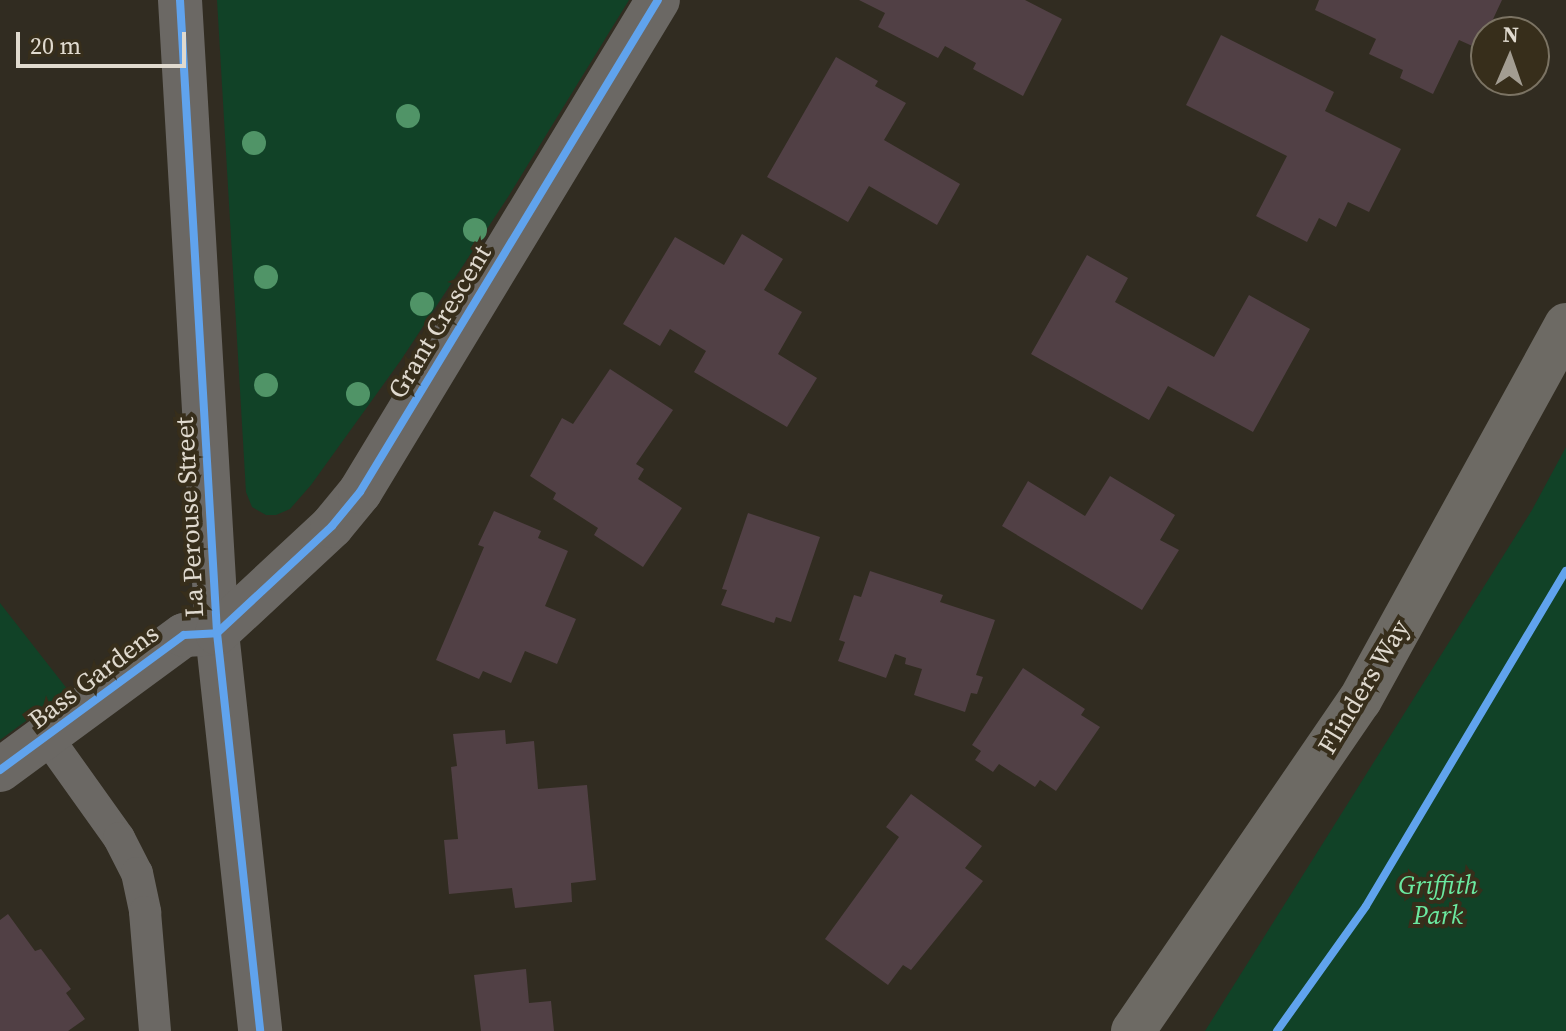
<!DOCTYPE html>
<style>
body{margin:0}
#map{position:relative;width:1566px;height:1031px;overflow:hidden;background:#312c21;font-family:"Source Serif 4",serif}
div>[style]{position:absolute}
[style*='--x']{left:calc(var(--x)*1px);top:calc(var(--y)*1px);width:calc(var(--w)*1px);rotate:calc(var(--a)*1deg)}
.green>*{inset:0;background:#114227}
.building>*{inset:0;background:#514045}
.lane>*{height:32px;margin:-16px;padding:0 16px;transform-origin:16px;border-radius:16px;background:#6b6864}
.street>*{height:44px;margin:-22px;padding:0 22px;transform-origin:22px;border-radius:22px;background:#6b6864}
.secondary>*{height:44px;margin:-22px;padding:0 22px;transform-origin:22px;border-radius:22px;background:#6d6a64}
.cycleway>*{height:8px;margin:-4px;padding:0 4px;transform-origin:4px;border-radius:4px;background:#60a3ed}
.trees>*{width:24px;height:24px;margin:-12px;border-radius:50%;background:#509467}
span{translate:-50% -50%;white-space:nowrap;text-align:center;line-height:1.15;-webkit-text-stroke:8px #372e1b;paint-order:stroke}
.street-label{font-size:26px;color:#e0dacf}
.park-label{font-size:26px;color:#6ae9a0;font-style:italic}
.north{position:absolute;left:1470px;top:16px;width:80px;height:80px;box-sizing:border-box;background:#372e1b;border:2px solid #7b7363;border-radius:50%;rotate:2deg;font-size:22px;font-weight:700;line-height:32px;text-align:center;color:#e0dacf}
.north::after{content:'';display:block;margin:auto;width:28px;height:36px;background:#a39d92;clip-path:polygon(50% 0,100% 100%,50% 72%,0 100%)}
.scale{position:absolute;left:16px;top:32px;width:170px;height:36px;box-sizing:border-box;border:4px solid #e0dacf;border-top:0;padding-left:10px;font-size:24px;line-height:28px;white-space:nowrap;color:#e0dacf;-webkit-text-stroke:6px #372e1b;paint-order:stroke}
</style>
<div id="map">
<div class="green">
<i style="clip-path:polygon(217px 0,629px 0,508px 197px,401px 360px,311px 485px,290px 509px,276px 515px,266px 515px,252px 507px,246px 492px)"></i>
<i style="clip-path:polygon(1566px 447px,1566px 1031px,1205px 1031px,1532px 510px)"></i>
<i style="clip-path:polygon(0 603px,68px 690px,0 740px)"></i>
</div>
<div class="building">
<i style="clip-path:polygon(859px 0,1025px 0,1062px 19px,1023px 96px,973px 69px,976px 63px,945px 46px,938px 58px,878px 27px,885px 13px)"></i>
<i style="clip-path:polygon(1319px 0,1502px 0,1479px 49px,1459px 40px,1433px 94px,1400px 78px,1403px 70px,1369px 54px,1376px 39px,1315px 10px)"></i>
<i style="clip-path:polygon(1221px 35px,1334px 92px,1325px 111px,1401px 149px,1369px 212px,1348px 202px,1336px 227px,1319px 218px,1307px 242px,1256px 216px,1287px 156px,1186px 105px)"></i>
<i style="clip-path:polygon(836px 57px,878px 81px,875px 86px,906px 103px,884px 140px,960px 184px,937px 225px,869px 186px,848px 222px,767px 177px)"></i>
<i style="clip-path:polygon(742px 234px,783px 259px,764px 290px,802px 312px,778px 354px,817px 378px,787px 427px,694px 372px,706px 351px,670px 329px,660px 346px,623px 324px,675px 237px,724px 265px)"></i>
<i style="clip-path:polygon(1087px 255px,1128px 278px,1115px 302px,1214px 357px,1249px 295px,1310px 329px,1253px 432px,1168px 386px,1149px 420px,1031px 354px)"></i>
<i style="clip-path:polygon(610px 369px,673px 410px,636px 464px,644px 469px,638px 479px,682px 508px,643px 567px,594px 535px,598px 528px,553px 499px,556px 493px,530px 476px,562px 418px,573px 424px)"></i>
<i style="clip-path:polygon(1110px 476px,1175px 515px,1160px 540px,1179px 550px,1142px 610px,1002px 526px,1028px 481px,1085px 516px)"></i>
<i style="clip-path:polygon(494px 511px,541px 531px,538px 538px,568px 551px,545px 606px,576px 619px,557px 664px,525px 651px,511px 683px,483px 671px,479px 679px,436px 660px,484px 547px,478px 545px)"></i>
<i style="clip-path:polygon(748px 513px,820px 537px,791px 622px,776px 617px,774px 623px,721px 605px,727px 590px,722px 589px)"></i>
<i style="clip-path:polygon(870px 571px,943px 595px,940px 602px,995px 620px,976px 675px,983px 677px,977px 694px,971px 693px,965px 712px,914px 695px,922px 669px,905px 664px,906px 658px,895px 654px,886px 678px,838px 661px,845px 642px,839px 640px,854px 595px,861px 597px)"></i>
<i style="clip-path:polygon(1023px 668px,1085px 709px,1081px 715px,1100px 727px,1056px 791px,1040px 780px,1035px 787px,999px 764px,993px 772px,975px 760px,981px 751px,972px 745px)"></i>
<i style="clip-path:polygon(505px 730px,506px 744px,534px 741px,538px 789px,587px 785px,596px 880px,571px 883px,572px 902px,515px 908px,512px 888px,449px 894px,444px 840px,458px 839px,451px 767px,457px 766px,453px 734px)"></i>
<i style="clip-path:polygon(911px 794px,982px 846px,965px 868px,983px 881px,911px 970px,903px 965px,888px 985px,825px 939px,899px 837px,886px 827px)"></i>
<i style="clip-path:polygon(8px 914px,35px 951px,41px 949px,71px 989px,66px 993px,85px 1019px,68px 1031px,0 1031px,0 920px)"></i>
<i style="clip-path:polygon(526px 969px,529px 1003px,551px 1001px,554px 1031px,481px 1031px,474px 975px)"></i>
</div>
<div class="lane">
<i style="--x:47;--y:737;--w:124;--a:54.5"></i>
<i style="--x:119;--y:838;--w:39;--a:63"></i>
<i style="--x:137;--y:873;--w:40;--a:78"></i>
<i style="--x:145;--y:912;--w:119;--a:85.2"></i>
</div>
<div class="street">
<i style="--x:180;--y:0;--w:634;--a:86.65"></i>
<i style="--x:217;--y:633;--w:400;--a:83.8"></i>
<i style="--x:0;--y:770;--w:228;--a:-36.3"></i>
<i style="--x:184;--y:635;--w:33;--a:-3"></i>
<i style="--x:217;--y:633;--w:157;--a:-42.9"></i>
<i style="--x:332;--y:526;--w:44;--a:-50.5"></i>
<i style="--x:360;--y:492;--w:575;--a:-58.8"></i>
</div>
<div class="secondary">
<i style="--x:1133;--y:1031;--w:401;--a:-55.6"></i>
<i style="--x:1360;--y:700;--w:428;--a:-61.2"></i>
</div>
<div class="cycleway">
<i style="--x:180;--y:0;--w:634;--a:86.65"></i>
<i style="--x:217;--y:633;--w:400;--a:83.8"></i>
<i style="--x:0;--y:770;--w:228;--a:-36.3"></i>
<i style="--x:184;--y:635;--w:33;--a:-3"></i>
<i style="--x:217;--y:633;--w:157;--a:-42.9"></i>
<i style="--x:332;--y:526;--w:44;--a:-50.5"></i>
<i style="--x:360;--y:492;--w:575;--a:-58.8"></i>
<i style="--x:1277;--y:1031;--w:153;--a:-54.5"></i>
<i style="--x:1366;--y:906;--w:390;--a:-59.2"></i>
</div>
<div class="trees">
<i style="left:408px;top:116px"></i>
<i style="left:254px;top:143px"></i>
<i style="left:475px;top:230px"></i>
<i style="left:266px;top:277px"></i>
<i style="left:422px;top:304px"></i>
<i style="left:266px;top:385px"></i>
<i style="left:358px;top:394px"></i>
</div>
<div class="street-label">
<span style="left:440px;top:322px;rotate:-59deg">Grant Crescent</span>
<span style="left:190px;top:517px;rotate:-93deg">La Perouse Street</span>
<span style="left:94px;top:677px;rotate:-37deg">Bass Gardens</span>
<span style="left:1364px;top:687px;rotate:-59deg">Flinders Way</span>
</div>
<div class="park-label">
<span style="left:1438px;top:901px">Griffith<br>Park</span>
</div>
<div class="north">N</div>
<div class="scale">20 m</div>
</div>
